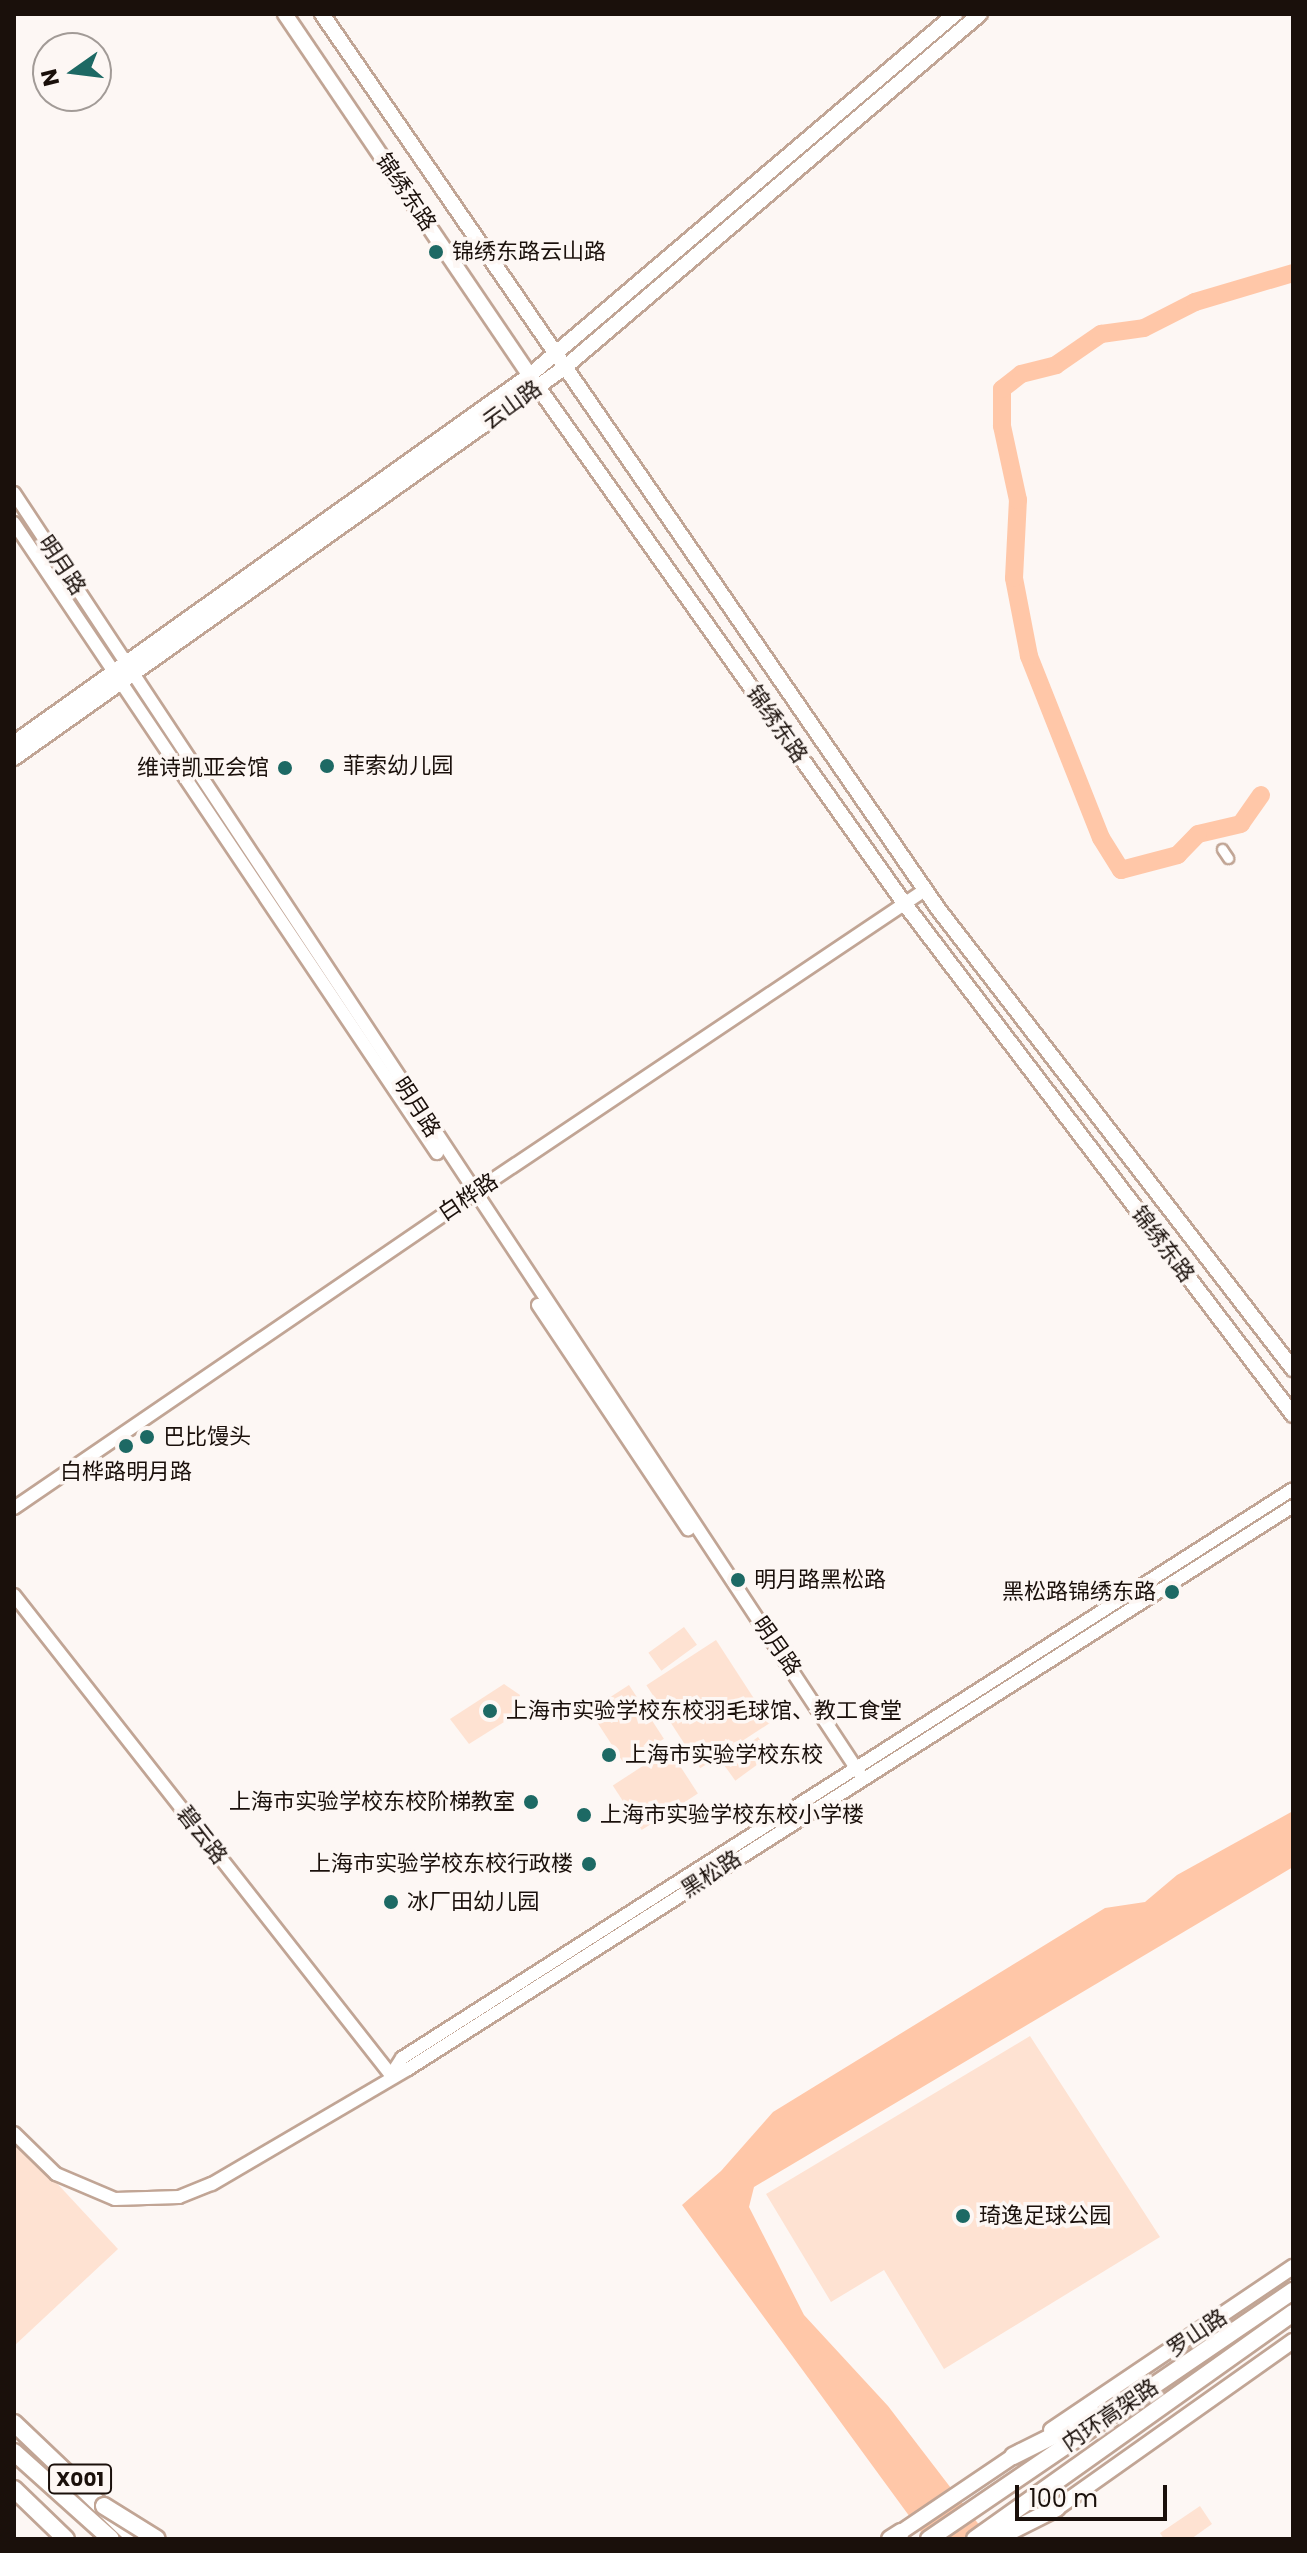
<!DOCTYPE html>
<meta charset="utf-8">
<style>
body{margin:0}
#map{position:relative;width:1307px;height:2553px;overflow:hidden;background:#fdf7f4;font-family:Poppins,"Noto Sans SC",sans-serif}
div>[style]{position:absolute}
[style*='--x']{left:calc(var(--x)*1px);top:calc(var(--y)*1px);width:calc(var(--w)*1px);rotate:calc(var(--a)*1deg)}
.green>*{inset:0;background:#fee2d2;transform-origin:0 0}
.water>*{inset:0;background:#ffc7a8}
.river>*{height:18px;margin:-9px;padding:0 9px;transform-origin:9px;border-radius:9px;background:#ffc7a8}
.roads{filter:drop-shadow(2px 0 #c1a595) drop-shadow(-2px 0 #c1a595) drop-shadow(0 2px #c1a595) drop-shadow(0 -2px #c1a595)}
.minor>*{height:9px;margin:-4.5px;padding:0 4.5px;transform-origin:4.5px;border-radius:4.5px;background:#fff}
.tertiary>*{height:12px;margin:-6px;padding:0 6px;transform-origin:6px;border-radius:6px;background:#fff}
.secondary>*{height:14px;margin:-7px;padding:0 7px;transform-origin:7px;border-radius:7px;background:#fff}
.primary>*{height:14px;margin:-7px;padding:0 7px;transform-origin:7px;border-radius:7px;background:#fff}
.trunk>*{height:16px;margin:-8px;padding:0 8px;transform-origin:8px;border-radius:8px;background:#fff}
.bridges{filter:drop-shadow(2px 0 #c1a595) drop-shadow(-2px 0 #c1a595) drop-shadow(0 2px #c1a595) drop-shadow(0 -2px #c1a595)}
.trunk-bridge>*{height:16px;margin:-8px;padding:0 8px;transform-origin:8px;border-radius:8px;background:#fff}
.dots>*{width:22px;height:22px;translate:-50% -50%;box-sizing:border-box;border:4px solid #fdf7f4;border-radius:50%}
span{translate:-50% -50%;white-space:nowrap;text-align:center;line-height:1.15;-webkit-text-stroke:7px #fdf7f4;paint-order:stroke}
.shield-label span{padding:2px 6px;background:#fdf7f4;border:2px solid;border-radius:6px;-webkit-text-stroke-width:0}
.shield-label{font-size:20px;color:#1a100b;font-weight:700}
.street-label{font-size:22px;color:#1a100b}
.poi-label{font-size:22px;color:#1a100b}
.left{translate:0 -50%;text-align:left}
.right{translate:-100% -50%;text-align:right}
.frame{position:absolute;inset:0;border:16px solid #1a100b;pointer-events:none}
.north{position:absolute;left:32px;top:32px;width:80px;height:80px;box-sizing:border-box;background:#fdf7f4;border:2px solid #a29b97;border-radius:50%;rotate:256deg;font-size:22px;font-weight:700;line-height:32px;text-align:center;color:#1a100b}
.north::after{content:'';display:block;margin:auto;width:28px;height:36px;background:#1d6964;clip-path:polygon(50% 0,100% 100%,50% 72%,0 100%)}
.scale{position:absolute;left:1015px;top:2485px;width:152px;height:36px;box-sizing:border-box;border:4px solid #1a100b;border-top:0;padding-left:10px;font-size:24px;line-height:28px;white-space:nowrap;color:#1a100b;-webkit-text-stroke:6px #fdf7f4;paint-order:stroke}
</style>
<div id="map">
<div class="green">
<i style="left:684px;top:1627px;width:22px;height:44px;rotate:54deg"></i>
<i style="left:716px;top:1640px;width:99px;height:83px;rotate:57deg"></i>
<i style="clip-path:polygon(504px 1684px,520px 1695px,515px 1715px,469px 1744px,450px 1719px)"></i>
<i style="left:629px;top:1685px;width:64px;height:47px;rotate:57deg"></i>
<i style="left:758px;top:1737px;width:22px;height:44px;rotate:54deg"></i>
<i style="left:669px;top:1749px;width:53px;height:67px;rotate:57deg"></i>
<i style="clip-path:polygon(1030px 2036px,1160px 2237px,944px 2369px,884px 2270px,831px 2302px,766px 2194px)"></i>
<i style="clip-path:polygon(14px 2137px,118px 2249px,14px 2346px)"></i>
<i style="clip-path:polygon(1200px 2506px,1212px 2524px,1191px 2539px,1164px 2539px,1160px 2533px)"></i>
</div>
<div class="water">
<i style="clip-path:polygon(1293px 1811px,1293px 1867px,754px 2187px,749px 2207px,804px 2315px,888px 2406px,990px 2539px,926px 2539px,682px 2205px,721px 2171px,773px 2112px,1105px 1908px,1145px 1902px,1177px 1875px)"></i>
</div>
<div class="river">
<i style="--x:1261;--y:795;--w:35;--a:125"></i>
<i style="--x:1241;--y:824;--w:44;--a:166.9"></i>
<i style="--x:1198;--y:834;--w:29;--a:134"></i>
<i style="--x:1178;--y:855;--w:59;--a:165.3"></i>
<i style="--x:1121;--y:870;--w:38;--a:-122"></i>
<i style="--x:1101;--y:838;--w:196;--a:-111.6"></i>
<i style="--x:1029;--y:656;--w:79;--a:-100.9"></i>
<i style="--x:1014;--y:578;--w:78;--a:-87.1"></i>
<i style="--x:1018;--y:500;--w:76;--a:-102.2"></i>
<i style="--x:1002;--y:426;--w:37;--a:-90"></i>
<i style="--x:1002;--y:389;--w:24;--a:-38"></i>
<i style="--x:1021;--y:374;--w:36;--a:-14"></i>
<i style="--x:1056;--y:365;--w:55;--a:-34.6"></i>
<i style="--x:1101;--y:334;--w:43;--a:-7.9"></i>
<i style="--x:1144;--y:328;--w:57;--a:-27"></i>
<i style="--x:1195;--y:302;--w:102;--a:-16.5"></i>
</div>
<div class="roads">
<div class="minor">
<i style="--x:1222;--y:849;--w:11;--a:56"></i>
</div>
<div class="tertiary">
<i style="--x:14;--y:493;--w:1539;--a:56.56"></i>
<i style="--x:14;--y:523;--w:759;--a:56.12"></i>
<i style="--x:473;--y:1193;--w:544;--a:-33.84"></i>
<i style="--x:538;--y:1305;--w:270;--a:56.2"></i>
<i style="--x:14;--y:1508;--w:550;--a:-34.33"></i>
<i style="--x:14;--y:1595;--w:610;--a:51.85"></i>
<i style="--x:391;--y:2075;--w:20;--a:-57"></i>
<i style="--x:402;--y:2058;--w:1057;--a:-32.56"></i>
<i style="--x:14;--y:2133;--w:59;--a:44.3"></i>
<i style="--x:56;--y:2174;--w:64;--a:23"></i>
<i style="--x:115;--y:2199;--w:64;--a:-1.8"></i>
<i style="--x:179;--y:2197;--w:35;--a:-22"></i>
<i style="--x:212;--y:2184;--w:227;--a:-30.4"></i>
<i style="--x:408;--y:2069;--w:1049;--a:-32.46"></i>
</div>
<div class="secondary">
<i style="--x:285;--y:14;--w:451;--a:55.9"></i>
<i style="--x:538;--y:387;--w:633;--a:54.65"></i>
<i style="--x:904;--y:903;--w:643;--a:52.77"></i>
<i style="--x:322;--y:14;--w:1088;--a:55.45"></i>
<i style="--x:939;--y:910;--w:580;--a:52.36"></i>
<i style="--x:14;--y:743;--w:634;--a:-35.5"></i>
<i style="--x:530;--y:375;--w:558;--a:-40.34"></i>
<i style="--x:14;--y:758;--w:674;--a:-35.34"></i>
<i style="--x:564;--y:368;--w:546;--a:-40.4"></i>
</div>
<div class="primary">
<i style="--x:1051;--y:2430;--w:292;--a:-34"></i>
<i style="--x:1057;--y:2508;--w:289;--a:-35.3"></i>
<i style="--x:901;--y:2532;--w:145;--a:-34"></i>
</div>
<div class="trunk">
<i style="--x:14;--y:2423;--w:168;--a:43.6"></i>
<i style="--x:14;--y:2452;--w:130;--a:41.9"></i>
<i style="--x:1013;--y:2456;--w:92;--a:-26.6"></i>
<i style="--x:14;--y:2489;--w:72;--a:43.9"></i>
<i style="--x:890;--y:2539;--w:13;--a:-32"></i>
<i style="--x:929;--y:2539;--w:440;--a:-34.3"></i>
<i style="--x:975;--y:2539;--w:390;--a:-35.4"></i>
<i style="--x:995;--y:2539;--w:69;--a:-26.6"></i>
</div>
</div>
<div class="bridges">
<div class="trunk-bridge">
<i style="--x:104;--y:2506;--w:62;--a:31.9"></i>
</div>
</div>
<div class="dots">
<i style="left:436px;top:252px;background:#1d6964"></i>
<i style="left:327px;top:766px;background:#1d6964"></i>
<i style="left:285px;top:768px;background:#1d6964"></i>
<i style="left:147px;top:1437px;background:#1d6964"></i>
<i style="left:126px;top:1446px;background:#1d6964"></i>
<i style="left:738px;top:1580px;background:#1d6964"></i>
<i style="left:1172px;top:1592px;background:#1d6964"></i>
<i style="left:490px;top:1711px;background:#1d6964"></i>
<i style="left:609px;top:1755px;background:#1d6964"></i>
<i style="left:531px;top:1802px;background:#1d6964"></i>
<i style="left:584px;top:1815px;background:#1d6964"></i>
<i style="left:589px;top:1864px;background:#1d6964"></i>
<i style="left:391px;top:1902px;background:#1d6964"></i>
<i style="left:963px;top:2216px;background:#1d6964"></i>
</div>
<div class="shield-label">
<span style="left:80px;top:2479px">X001</span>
</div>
<div class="street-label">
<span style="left:406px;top:192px;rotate:56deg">锦绣东路</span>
<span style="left:512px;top:405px;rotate:-36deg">云山路</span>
<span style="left:62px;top:565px;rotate:56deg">明月路</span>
<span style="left:777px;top:724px;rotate:55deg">锦绣东路</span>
<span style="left:417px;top:1107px;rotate:57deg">明月路</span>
<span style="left:468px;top:1197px;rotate:-34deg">白桦路</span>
<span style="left:1163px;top:1244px;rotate:53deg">锦绣东路</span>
<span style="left:777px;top:1646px;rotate:55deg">明月路</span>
<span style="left:202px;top:1835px;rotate:52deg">碧云路</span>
<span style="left:711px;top:1874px;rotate:-33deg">黑松路</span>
<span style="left:1197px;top:2333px;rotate:-34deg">罗山路</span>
<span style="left:1110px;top:2415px;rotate:-34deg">内环高架路</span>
</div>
<div class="poi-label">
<span class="left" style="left:452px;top:252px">锦绣东路云山路</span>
<span class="left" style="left:343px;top:766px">菲索幼儿园</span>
<span class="right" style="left:269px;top:768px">维诗凯亚会馆</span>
<span class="left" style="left:163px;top:1437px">巴比馒头</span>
<span style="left:126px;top:1472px">白桦路明月路</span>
<span class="left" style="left:754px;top:1580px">明月路黑松路</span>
<span class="right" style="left:1156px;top:1592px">黑松路锦绣东路</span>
<span class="left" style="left:506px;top:1711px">上海市实验学校东校羽毛球馆、教工食堂</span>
<span class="left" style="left:625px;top:1755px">上海市实验学校东校</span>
<span class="right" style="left:515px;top:1802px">上海市实验学校东校阶梯教室</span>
<span class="left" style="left:600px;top:1815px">上海市实验学校东校小学楼</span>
<span class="right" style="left:573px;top:1864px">上海市实验学校东校行政楼</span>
<span class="left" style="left:407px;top:1902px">冰厂田幼儿园</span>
<span class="left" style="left:979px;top:2216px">琦逸足球公园</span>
</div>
<div class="frame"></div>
<div class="north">N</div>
<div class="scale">100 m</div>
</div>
